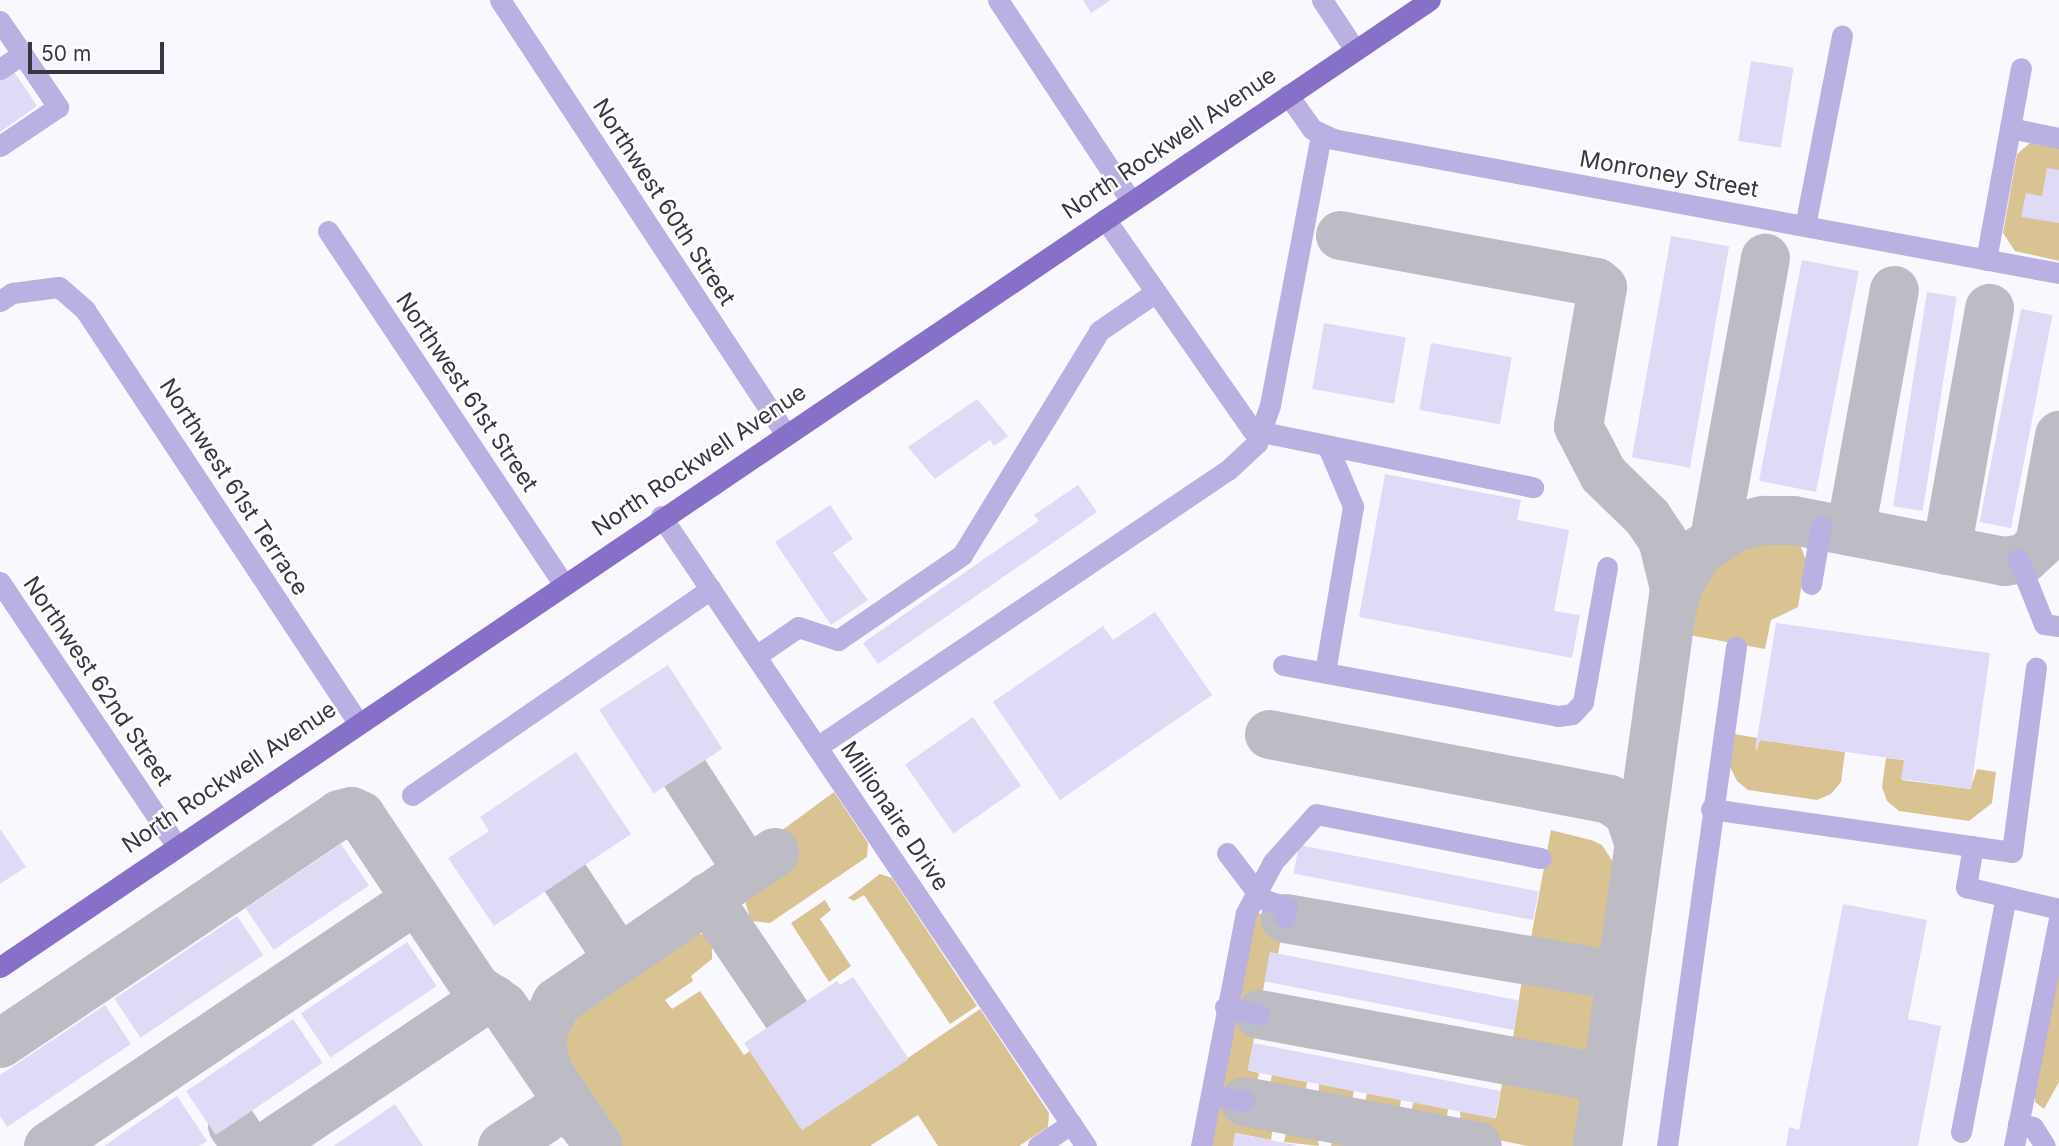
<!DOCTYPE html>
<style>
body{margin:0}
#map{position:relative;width:2059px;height:1146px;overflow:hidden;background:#f9f8ff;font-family:Inter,sans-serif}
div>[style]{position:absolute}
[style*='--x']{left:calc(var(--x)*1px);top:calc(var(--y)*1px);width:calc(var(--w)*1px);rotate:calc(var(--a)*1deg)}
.green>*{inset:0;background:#dac393}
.taxiway>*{height:49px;margin:-24.5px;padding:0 24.5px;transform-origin:24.5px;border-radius:24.5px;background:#bdbcc4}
.building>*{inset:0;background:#dfdaf6;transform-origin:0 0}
.minor>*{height:21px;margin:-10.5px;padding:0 10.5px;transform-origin:10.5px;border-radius:10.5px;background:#bab0e1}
.major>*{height:21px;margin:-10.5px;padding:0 10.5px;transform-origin:10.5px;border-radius:10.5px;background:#8670c8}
span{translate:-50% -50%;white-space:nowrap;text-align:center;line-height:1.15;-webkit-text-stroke:5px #fff;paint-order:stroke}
.street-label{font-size:23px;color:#383642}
.scale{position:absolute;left:28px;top:42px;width:136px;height:32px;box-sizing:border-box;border:4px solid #383642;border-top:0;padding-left:9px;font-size:21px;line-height:24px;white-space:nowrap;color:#383642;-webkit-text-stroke:5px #fff;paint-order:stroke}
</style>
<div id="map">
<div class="green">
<i style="clip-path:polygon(2030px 143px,2059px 147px,2059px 261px,2015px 251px,2003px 233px,2017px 154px)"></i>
<i style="clip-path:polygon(1772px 536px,1799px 542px,1806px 560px,1798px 607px,1771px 620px,1765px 649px,1689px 635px,1695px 591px,1709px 567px,1730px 548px)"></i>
<i style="clip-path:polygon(1735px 734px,1757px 738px,1756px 751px,1760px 740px,1845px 752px,1841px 782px,1831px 794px,1817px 800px,1748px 790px,1737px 781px,1730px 767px)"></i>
<i style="clip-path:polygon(1886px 758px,1904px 760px,1902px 780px,1970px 789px,1977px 769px,1996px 772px,1992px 803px,1969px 821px,1899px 811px,1887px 801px,1882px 787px)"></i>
<i style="clip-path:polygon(834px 792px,868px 843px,867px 857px,770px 923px,751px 921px,745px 901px,785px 870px,766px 842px)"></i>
<i style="clip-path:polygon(1551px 830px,1591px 840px,1602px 845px,1613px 862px,1616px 874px,1607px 941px,1592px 956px,1534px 948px,1530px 943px)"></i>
<i style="clip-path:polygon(880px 874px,892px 878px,977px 1006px,950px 1024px,864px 895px,854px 901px,848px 898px)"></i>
<i style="clip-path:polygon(825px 900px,831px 910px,820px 919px,851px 966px,829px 982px,791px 923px)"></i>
<i style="clip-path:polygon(1257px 913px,1285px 918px,1278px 954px,1270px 953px,1260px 1007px,1232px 1001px)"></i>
<i style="clip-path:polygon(690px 933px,703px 934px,712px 941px,712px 959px,691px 976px,693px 981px,665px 1000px,672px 1009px,700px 991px,744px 1055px,750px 1051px,802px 1130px,980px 1009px,1049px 1113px,1048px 1127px,1019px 1146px,938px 1146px,918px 1115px,870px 1146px,622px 1146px,570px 1068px,565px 1051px,566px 1032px,580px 1008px)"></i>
<i style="clip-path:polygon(2059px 967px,2059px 1082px,2044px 1109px,2035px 1102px,2035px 1090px)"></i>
<i style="clip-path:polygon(1529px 973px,1582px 983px,1592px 993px,1598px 1011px,1594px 1040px,1583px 1055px,1571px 1058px,1512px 1044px,1522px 979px)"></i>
<i style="clip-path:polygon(1258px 1017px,1248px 1070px,1259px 1073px,1256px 1086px,1243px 1093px,1221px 1088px,1230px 1019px)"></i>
<i style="clip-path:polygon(1509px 1072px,1567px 1083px,1577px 1091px,1585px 1111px,1582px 1137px,1574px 1146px,1527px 1146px,1461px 1132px,1460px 1111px,1496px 1118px,1503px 1078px)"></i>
<i style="clip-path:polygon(1272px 1075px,1307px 1082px,1305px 1096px,1295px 1102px,1275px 1099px,1269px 1089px)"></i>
<i style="clip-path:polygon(1319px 1084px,1354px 1091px,1351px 1105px,1342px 1111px,1323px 1107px,1318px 1101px)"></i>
<i style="clip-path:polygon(1367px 1093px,1401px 1100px,1399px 1113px,1389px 1120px,1371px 1117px,1364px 1108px)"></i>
<i style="clip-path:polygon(1218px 1102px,1242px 1106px,1241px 1112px,1268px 1118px,1273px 1126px,1271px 1140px,1236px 1133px,1233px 1146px,1208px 1146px)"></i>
<i style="clip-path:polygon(1413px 1102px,1448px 1109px,1446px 1123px,1435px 1129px,1417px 1125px,1411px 1114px)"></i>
<i style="clip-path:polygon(1295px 1122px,1316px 1127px,1319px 1146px,1284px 1142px,1287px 1128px)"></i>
<i style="clip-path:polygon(1342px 1131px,1362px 1135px,1367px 1146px,1331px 1146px,1333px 1137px)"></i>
</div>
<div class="taxiway">
<i style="--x:1340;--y:235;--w:260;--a:10.4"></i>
<i style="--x:1596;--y:282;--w:8;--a:40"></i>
<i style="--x:1602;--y:287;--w:141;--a:99.8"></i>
<i style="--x:1578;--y:426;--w:54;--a:62.5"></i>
<i style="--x:1603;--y:474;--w:62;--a:44.3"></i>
<i style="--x:1647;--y:517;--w:27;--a:56"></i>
<i style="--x:1662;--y:539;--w:50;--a:76.2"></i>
<i style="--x:1674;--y:588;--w:563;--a:97.86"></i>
<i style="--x:1850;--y:531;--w:245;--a:-79.7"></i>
<i style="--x:1714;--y:538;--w:285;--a:-79.7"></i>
<i style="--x:1946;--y:550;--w:246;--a:-79.9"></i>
<i style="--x:1673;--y:604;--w:25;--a:-74"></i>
<i style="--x:1680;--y:580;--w:34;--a:-58"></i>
<i style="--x:1698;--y:551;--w:43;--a:-33.7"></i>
<i style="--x:1734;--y:527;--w:30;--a:-14"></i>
<i style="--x:1763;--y:520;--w:30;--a:0"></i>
<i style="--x:1793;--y:520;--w:215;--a:11"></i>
<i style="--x:2004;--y:561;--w:20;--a:-9"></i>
<i style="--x:2024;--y:558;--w:21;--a:-43"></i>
<i style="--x:2039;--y:544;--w:111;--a:-79.6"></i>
<i style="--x:1269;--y:734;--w:346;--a:10.8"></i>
<i style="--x:1609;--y:799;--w:23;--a:34"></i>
<i style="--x:1628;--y:812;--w:28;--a:71"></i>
<i style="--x:685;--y:774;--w:114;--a:57.1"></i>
<i style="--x:565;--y:878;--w:95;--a:56.6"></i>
<i style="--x:707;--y:897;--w:143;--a:55.9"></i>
<i style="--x:1285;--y:918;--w:340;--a:9.8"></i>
<i style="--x:1259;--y:1014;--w:353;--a:10.5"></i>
<i style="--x:0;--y:1043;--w:409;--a:-34"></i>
<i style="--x:339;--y:814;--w:12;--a:-14"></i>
<i style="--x:351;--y:811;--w:10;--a:24"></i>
<i style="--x:360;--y:815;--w:208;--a:56.2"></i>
<i style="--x:476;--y:988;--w:32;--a:34"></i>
<i style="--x:503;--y:1006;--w:169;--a:55.8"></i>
<i style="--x:549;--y:1073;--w:21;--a:-109"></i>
<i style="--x:542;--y:1053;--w:21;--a:-90"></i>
<i style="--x:542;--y:1032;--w:33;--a:-65"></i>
<i style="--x:556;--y:1002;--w:265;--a:-34.5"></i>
<i style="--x:1244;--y:1101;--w:237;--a:10.9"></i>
<i style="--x:232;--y:1125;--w:25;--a:56"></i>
<i style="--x:48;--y:1146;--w:427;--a:-33.9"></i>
<i style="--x:402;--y:908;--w:19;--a:-3"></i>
<i style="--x:266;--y:1146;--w:258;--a:-33.9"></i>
<i style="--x:480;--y:1002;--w:14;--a:-12"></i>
<i style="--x:502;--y:1146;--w:66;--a:-33.2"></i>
<i style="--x:557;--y:1110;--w:14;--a:4"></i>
<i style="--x:571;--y:1111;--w:18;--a:47"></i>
</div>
<div class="building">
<i style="clip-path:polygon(1083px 0,1111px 0,1091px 13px)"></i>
<i style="left:1751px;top:61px;width:43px;height:81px;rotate:9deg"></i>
<i style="clip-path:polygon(13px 70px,37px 106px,0 132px,0 79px)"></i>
<i style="clip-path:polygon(2047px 168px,2059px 170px,2059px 223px,2021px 217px,2026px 193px,2042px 196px)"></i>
<i style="left:1671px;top:236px;width:59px;height:225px;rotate:10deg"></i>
<i style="left:1802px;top:260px;width:58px;height:225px;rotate:11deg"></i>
<i style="left:1927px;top:292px;width:30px;height:217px;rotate:9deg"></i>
<i style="left:2021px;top:309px;width:32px;height:217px;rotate:11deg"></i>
<i style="left:1324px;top:323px;width:83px;height:67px;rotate:10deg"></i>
<i style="left:1431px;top:343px;width:82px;height:68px;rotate:10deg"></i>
<i style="clip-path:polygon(977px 399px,1008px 436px,994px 446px,990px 440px,935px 479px,908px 447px)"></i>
<i style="clip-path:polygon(1385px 474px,1521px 500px,1517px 520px,1569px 530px,1554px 611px,1580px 615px,1572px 658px,1359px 617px)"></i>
<i style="clip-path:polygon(1078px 485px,1097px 512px,878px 664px,863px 643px,1039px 521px,1034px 515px)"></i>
<i style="clip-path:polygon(830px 505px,853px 539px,833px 553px,868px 600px,831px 625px,775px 542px)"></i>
<i style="clip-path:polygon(1155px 612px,1212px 695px,1060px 800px,993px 702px,1103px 626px,1113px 640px)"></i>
<i style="clip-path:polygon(1776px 623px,1990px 653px,1971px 789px,1901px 779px,1904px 760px,1760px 740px,1755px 751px)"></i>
<i style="left:668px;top:665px;width:100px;height:82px;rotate:57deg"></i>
<i style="left:973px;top:717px;width:84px;height:83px;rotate:55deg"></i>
<i style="clip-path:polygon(576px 752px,631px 834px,494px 926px,448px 858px,489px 831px,480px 817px)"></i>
<i style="clip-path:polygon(0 829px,26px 867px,0 884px)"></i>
<i style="left:341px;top:844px;width:50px;height:115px;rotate:56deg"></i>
<i style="left:1299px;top:845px;width:244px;height:29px;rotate:11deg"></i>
<i style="clip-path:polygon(1843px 904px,1927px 920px,1908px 1019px,1941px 1026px,1918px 1146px,1786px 1146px,1789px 1127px,1799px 1130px)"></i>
<i style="left:237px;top:916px;width:47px;height:148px;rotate:56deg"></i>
<i style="left:407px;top:942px;width:53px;height:128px;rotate:56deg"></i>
<i style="left:1270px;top:952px;width:254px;height:30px;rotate:11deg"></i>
<i style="clip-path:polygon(853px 977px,909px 1059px,802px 1130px,744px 1043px,837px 981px,840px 985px)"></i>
<i style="clip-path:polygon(105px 1005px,131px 1044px,7px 1127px,0 1116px,0 1075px)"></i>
<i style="left:293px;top:1019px;width:53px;height:129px;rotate:56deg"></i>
<i style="left:1253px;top:1043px;width:252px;height:28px;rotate:11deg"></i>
<i style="clip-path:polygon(177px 1096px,207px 1141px,199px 1146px,104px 1146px)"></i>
<i style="clip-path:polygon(395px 1104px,423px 1146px,333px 1146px,350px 1135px)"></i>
<i style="clip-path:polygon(1235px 1133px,1296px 1145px,1296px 1146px,1233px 1146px)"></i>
</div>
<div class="minor">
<i style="--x:500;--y:0;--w:518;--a:56.65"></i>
<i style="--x:998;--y:0;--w:241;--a:56.5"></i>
<i style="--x:1322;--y:0;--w:60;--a:56.6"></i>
<i style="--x:0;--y:21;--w:104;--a:56"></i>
<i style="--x:58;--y:107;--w:70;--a:146.1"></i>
<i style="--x:0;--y:69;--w:27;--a:-34"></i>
<i style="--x:1288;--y:95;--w:42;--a:54.8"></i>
<i style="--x:1312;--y:129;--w:23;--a:25"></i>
<i style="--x:1333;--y:139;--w:738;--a:10.46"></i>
<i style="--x:2010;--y:128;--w:50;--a:11.5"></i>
<i style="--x:1105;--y:219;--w:257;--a:55.1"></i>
<i style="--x:1252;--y:430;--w:287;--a:11.5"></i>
<i style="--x:1805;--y:226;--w:194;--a:-79"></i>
<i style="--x:328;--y:231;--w:423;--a:56.3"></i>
<i style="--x:1986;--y:260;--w:195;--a:-79.7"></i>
<i style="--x:0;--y:301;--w:14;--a:-34"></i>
<i style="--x:12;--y:293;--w:47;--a:-7.3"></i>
<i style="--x:59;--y:287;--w:35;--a:41"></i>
<i style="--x:85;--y:310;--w:494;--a:56.5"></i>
<i style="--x:661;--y:516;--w:760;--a:56"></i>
<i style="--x:2018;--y:559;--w:70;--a:68.2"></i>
<i style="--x:2044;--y:624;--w:15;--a:8"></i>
<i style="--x:0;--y:582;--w:316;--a:56.2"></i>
<i style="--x:1811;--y:584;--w:59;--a:-80.2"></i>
<i style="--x:756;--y:656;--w:51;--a:-34.6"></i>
<i style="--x:798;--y:627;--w:42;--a:18"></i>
<i style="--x:838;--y:640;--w:150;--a:-34.4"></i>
<i style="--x:962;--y:555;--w:263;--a:-58.5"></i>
<i style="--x:1099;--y:331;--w:69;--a:-34.4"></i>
<i style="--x:1283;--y:665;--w:280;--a:10.5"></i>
<i style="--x:1558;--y:716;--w:14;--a:-8"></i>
<i style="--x:1572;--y:714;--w:16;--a:-47"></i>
<i style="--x:1583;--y:702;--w:137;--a:-79.9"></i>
<i style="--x:1325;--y:672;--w:168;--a:-80.4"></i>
<i style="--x:1353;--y:506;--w:64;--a:-113"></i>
<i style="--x:817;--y:747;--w:496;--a:-34"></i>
<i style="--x:1228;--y:470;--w:40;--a:-43"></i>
<i style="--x:1257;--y:443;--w:40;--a:-71.1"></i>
<i style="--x:1270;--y:405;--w:275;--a:-79.3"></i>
<i style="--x:412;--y:795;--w:363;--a:-34.6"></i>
<i style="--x:1711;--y:809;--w:304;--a:8.1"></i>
<i style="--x:2012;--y:852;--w:186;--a:-82.6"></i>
<i style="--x:1973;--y:846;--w:42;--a:99.7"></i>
<i style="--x:1966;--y:887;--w:96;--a:13.3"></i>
<i style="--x:1227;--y:853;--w:58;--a:52.7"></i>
<i style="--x:1262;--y:899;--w:26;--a:18"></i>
<i style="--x:1287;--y:907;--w:11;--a:100"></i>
<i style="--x:1225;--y:1007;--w:35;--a:12"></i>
<i style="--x:1212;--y:1095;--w:33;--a:11"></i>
<i style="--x:2018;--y:1124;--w:15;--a:11"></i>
<i style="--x:2033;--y:1127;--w:22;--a:58"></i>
<i style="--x:1961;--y:1132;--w:239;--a:-79.2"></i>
<i style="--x:1038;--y:1146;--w:40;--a:-34"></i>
<i style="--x:1201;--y:1146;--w:237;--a:-79.1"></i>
<i style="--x:1246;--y:913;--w:58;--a:-62.1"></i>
<i style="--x:1273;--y:862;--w:64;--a:-48.1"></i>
<i style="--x:1316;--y:814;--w:229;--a:11.1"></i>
<i style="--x:1667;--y:1146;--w:504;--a:-82.13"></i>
<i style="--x:2014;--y:1146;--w:232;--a:-78.8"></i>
</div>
<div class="major">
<i style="--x:0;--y:967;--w:1726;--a:-34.07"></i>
</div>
<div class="street-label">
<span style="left:1169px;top:143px;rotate:-34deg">North Rockwell Avenue</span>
<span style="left:1669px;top:174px;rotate:10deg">Monroney Street</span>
<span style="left:664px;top:202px;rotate:57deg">Northwest 60th Street</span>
<span style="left:467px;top:392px;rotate:56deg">Northwest 61st Street</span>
<span style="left:699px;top:460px;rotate:-34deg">North Rockwell Avenue</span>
<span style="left:234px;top:487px;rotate:57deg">Northwest 61st Terrace</span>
<span style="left:98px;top:681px;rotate:56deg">Northwest 62nd Street</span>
<span style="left:229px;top:777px;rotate:-34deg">North Rockwell Avenue</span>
<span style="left:895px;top:816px;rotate:56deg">Millionaire Drive</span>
</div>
<div class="scale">50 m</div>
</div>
